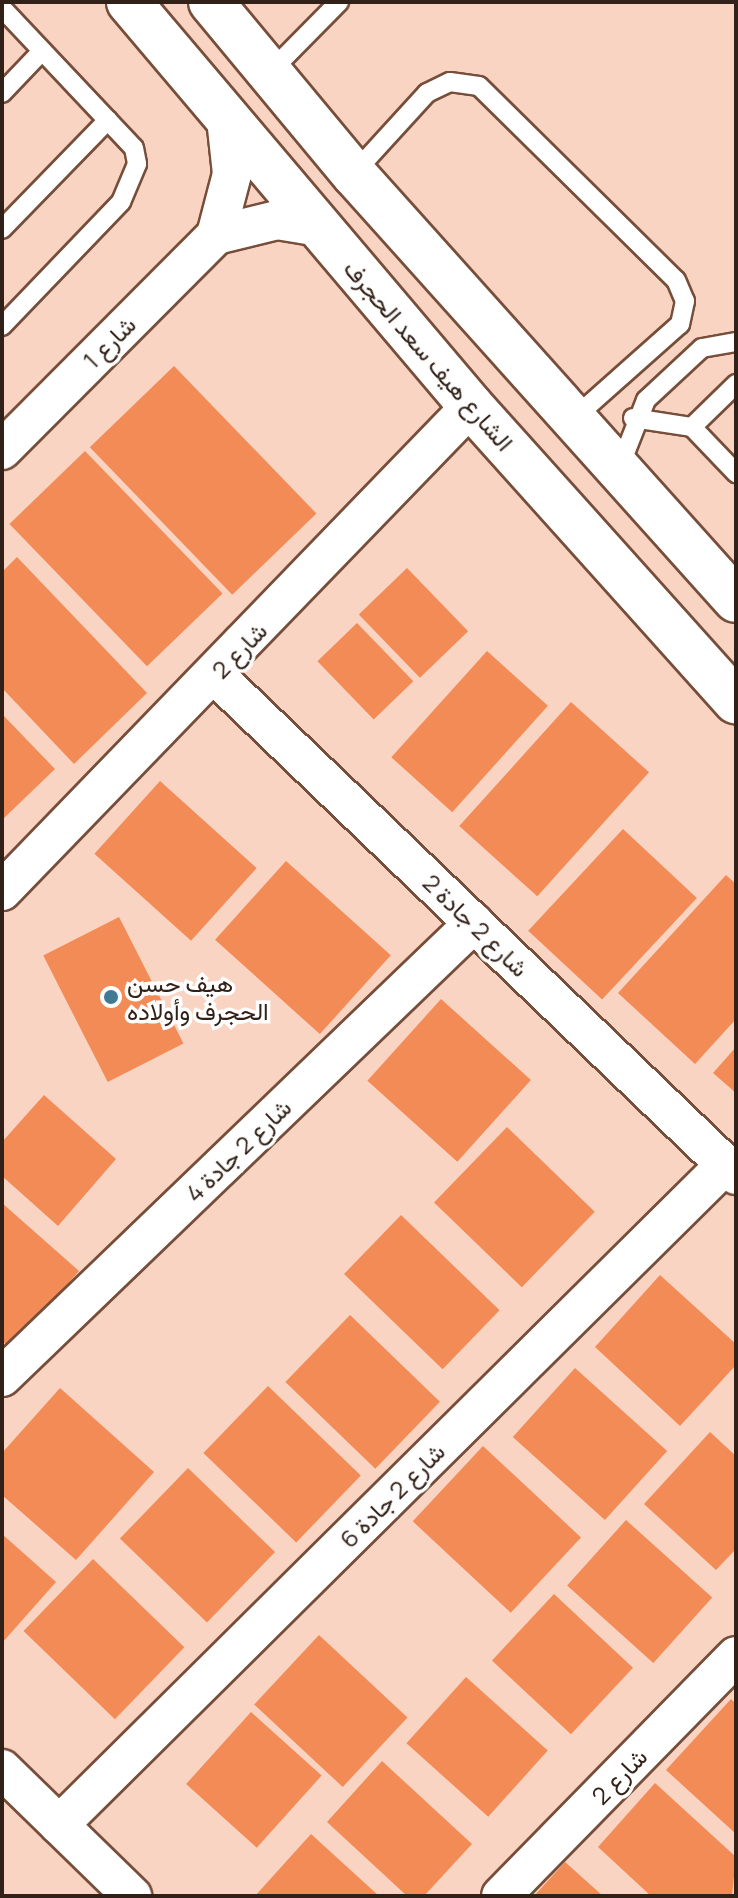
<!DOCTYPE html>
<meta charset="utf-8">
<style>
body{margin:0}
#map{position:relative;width:738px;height:1898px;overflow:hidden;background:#fad4c2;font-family:Manrope,Vazirmatn,sans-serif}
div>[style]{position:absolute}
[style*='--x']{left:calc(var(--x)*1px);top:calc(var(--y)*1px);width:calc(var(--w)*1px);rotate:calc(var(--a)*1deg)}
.building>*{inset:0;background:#f28b56;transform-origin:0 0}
.roads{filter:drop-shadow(2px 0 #764e3a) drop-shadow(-2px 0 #764e3a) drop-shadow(0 2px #764e3a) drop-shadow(0 -2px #764e3a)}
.service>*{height:18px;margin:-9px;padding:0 9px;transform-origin:9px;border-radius:9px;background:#fff}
.minor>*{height:38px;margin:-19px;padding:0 19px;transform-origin:19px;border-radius:19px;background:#fff}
.tertiary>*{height:44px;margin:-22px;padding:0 22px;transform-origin:22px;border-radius:22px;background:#fff}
.dots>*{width:22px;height:22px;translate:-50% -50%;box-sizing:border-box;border:4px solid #fefefe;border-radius:50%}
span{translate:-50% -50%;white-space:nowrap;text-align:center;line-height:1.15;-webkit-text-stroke:7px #fefefe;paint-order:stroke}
.street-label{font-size:24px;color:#322118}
.poi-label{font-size:24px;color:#322118}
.left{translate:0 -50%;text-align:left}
.frame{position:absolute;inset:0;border:4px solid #322118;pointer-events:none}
</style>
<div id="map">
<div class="building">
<i style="left:174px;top:366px;width:205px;height:117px;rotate:46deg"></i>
<i style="left:85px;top:451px;width:198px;height:105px;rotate:46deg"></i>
<i style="clip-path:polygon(17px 557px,147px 693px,74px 764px,2px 688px,2px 572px)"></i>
<i style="left:407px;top:568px;width:88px;height:67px;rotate:46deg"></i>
<i style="left:357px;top:623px;width:81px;height:55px;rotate:46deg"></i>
<i style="left:487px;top:651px;width:82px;height:143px;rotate:42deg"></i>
<i style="left:571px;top:702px;width:105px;height:167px;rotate:42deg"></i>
<i style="clip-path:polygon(2px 714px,55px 769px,2px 820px)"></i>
<i style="left:160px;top:781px;width:130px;height:98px;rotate:42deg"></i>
<i style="left:623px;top:829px;width:101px;height:139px;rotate:43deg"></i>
<i style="left:286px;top:861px;width:141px;height:106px;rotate:42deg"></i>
<i style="clip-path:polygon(726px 875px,736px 884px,736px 1019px,695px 1064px,618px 993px)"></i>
<i style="left:119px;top:917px;width:142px;height:85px;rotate:63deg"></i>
<i style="left:441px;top:999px;width:121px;height:110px;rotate:42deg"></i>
<i style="clip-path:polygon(736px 1047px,736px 1093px,713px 1073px)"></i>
<i style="clip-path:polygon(44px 1095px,116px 1159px,58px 1226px,2px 1176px,2px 1142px)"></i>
<i style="left:507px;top:1127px;width:122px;height:105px;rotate:44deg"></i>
<i style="clip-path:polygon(2px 1203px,79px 1271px,11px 1349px,2px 1341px)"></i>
<i style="left:401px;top:1215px;width:137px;height:82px;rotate:44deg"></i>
<i style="clip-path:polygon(660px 1275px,736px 1344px,736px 1365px,680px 1426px,595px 1347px)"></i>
<i style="left:350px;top:1315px;width:125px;height:93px;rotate:44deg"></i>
<i style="left:575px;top:1368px;width:124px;height:93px;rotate:42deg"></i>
<i style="left:268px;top:1386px;width:129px;height:93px;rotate:44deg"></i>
<i style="clip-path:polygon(60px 1388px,154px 1472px,76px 1560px,2px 1495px,2px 1453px)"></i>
<i style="clip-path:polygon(710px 1432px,736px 1456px,736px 1549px,716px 1570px,644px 1504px)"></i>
<i style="left:483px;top:1446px;width:134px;height:103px;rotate:43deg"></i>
<i style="left:188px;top:1468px;width:121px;height:98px;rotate:44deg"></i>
<i style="left:626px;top:1520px;width:116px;height:88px;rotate:42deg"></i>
<i style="clip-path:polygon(2px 1534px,56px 1582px,2px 1643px)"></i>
<i style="left:93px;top:1559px;width:127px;height:100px;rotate:44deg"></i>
<i style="left:554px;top:1594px;width:108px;height:91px;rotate:43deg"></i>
<i style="left:319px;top:1635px;width:121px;height:95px;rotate:43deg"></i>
<i style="left:466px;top:1677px;width:110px;height:89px;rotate:42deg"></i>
<i style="clip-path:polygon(731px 1699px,736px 1704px,736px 1834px,666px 1770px)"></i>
<i style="left:251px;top:1712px;width:95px;height:97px;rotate:42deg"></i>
<i style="clip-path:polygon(382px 1761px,472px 1844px,424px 1896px,407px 1896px,327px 1822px)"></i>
<i style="clip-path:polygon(655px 1783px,736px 1857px,732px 1896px,651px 1896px,598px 1847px)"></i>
<i style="clip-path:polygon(311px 1834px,379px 1896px,255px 1896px)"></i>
<i style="clip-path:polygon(565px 1862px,603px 1896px,534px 1896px)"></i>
</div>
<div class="roads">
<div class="service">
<i style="--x:2;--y:8;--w:192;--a:46.7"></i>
<i style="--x:134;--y:148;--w:16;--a:79"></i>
<i style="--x:137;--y:164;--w:41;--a:112.8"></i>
<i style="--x:121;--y:202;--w:172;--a:133.8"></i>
<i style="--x:269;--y:73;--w:100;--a:-45.4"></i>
<i style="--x:2;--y:93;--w:58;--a:-46.4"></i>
<i style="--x:354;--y:173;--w:108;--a:-47.6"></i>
<i style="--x:427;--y:93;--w:25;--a:-26"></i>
<i style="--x:450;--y:82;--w:29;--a:8"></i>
<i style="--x:479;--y:86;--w:276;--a:44.6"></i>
<i style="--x:676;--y:280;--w:23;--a:67"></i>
<i style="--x:685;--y:301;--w:24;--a:102"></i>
<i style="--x:680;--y:324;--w:143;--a:138.4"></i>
<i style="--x:2;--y:229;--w:152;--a:-45.8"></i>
<i style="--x:633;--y:418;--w:60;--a:8.7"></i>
<i style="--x:692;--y:427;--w:64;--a:46.3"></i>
<i style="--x:692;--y:427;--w:62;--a:-44.3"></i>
<i style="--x:620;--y:466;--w:71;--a:-68.5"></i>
<i style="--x:646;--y:400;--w:76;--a:-42.9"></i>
<i style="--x:702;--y:348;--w:35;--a:-10"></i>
</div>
<div class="minor">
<i style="--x:216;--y:235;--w:63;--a:-13.8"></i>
<i style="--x:277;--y:220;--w:43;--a:9.5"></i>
<i style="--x:2;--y:450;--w:303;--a:-45.1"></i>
<i style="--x:216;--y:235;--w:63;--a:-75.3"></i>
<i style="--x:232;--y:174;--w:55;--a:-96.2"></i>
<i style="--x:215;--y:675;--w:722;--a:43.82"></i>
<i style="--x:2;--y:891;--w:675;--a:-45.96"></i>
<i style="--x:2;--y:1377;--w:655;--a:-43.89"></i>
<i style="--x:2;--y:1769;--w:182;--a:44.3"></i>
<i style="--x:59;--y:1825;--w:938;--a:-44.74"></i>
<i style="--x:501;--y:1896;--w:336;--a:-45.6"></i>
</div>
<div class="tertiary">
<i style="--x:129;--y:2;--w:529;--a:49.75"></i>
<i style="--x:471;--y:406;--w:397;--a:48.1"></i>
<i style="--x:211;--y:2;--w:224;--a:50.3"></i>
<i style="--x:354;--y:174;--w:572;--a:48.12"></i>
</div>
</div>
<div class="dots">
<i style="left:111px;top:997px;background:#407b93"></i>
</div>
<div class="street-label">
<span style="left:109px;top:342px;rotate:-45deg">شارع 1</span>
<span style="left:429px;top:355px;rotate:49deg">الشارع هيف سعد الحجرف</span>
<span style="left:239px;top:650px;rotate:-46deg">شارع 2</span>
<span style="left:476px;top:925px;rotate:44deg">شارع 2 جادة 2</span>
<span style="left:238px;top:1150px;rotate:-44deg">شارع 2 جادة 4</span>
<span style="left:392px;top:1495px;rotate:-45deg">شارع 2 جادة 6</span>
<span style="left:619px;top:1776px;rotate:-46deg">شارع 2</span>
</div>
<div class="poi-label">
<span class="left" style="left:127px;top:997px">هيف حسن<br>الحجرف وأولاده</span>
</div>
<div class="frame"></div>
</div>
